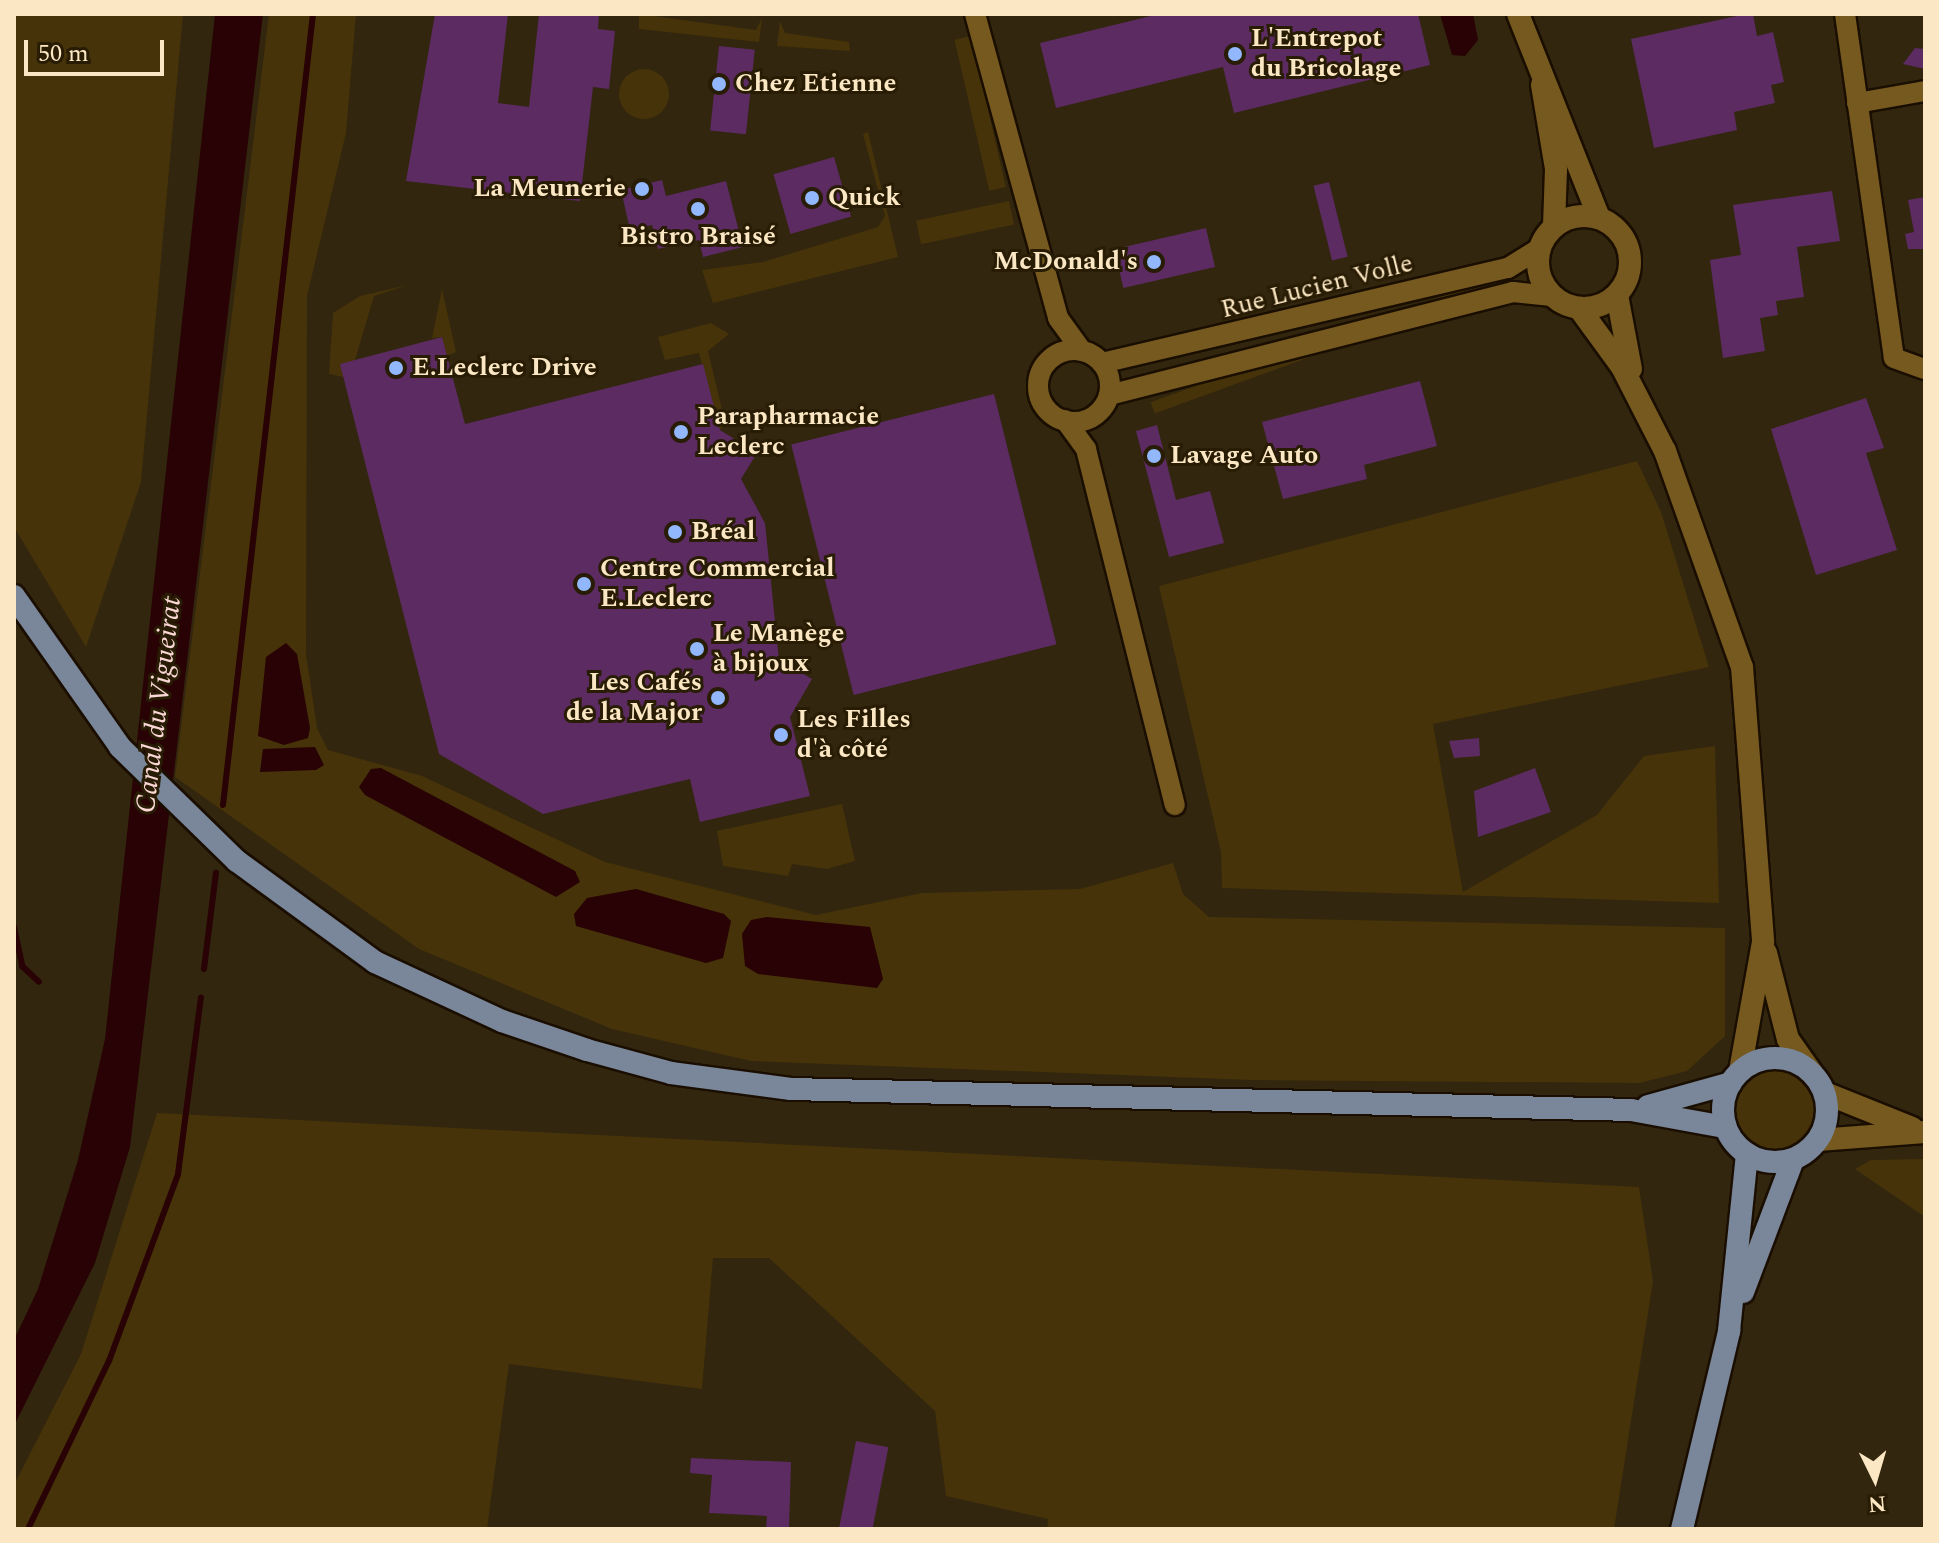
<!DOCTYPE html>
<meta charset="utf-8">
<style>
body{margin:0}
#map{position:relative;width:1939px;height:1543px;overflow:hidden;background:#32260e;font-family:Spectral,serif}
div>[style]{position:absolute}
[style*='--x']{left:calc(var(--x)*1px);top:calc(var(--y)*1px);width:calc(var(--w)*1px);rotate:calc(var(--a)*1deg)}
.green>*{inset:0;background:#463309;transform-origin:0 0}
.round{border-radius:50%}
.water>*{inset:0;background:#280204}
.stream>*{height:6px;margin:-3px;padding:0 3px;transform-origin:3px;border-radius:3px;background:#280204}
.building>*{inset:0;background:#5b2b62;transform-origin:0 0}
.roads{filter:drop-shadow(2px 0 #1a0e00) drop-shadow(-2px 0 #1a0e00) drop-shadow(0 2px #1a0e00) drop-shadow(0 -2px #1a0e00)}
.minor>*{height:20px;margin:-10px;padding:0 10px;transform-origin:10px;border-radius:10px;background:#76591e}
.minor>.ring{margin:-10px;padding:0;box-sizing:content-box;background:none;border:20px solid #76591e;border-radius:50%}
.tertiary>*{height:22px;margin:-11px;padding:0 11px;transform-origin:11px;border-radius:11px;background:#76591e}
.secondary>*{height:22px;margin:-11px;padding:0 11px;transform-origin:11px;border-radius:11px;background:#76591e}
.secondary>.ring{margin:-11px;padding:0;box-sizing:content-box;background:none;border:22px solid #76591e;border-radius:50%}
.primary>*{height:22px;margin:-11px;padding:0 11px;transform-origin:11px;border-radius:11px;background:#7a869a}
.primary>.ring{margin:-11px;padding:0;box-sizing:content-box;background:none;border:22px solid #7a869a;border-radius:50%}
.dots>*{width:22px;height:22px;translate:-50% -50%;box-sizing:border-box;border:4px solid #281c04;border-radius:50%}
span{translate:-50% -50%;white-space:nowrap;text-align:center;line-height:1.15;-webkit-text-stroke:6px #281c04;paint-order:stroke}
.poi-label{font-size:26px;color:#fbe7c3;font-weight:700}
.left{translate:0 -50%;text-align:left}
.right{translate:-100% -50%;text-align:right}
.street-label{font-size:26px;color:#fbe7c3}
.water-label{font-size:28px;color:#fbd8d6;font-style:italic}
.frame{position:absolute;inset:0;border:16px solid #fbe7c3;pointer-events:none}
.north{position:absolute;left:1835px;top:1439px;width:80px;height:80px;-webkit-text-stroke:6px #281c04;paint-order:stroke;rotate:175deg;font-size:22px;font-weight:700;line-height:32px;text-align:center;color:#fbe7c3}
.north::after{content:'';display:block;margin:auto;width:28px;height:36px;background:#fbe7c3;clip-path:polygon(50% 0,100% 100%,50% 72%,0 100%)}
.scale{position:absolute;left:24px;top:40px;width:140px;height:36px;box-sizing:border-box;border:4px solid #fbe7c3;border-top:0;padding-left:10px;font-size:24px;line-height:28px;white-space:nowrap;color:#fbe7c3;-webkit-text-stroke:6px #281c04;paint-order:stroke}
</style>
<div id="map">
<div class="green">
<i style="clip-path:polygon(14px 14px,183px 14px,141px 482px,86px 647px,14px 527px)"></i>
<i style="clip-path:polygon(269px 14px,356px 14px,346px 133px,307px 296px,306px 654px,317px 728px,328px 750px,422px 776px,605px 862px,816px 915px,922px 893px,1080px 889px,1173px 863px,1183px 894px,1209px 917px,1725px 928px,1725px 1036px,1687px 1071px,1639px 1083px,1251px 1080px,751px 1061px,612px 1029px,419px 949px,175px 777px)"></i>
<i style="clip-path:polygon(639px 14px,756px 30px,762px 18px,759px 42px,639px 29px)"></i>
<i style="clip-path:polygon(780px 21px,785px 33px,849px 42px,850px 51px,777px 46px)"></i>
<i style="left:971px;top:36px;width:155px;height:17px;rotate:77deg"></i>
<i class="round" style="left:619px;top:69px;width:50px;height:50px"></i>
<i style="clip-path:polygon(868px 132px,898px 257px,713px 303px,702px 270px,763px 262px,878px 227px,885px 216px,863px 134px)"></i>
<i style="left:1009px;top:201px;width:24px;height:95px;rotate:78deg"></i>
<i style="left:1503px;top:274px;width:12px;height:375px;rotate:70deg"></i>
<i style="clip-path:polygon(408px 285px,374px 296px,355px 360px,344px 377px,329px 374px,333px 313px,360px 296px)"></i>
<i style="clip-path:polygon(442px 289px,456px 352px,447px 356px,442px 337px,432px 338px)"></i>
<i style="clip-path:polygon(711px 323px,729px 334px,708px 351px,725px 422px,720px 430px,699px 353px,665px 360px,658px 337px)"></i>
<i style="clip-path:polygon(1637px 461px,1661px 512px,1709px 667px,1433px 724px,1463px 892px,1597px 815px,1644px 756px,1715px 746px,1719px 903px,1222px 888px,1221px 852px,1159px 586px)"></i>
<i style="clip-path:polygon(842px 804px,855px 861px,827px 869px,792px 864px,788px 876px,723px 866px,717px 831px)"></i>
<i class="round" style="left:1736px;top:1071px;width:78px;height:78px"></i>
<i style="clip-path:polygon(157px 1113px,1639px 1187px,1653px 1281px,1614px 1529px,1047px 1529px,1048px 1519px,946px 1496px,935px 1411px,769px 1258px,713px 1258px,702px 1389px,509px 1364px,487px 1529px,14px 1529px,14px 1485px,81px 1354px)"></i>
<i style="clip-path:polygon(1925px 1159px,1925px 1217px,1855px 1169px,1871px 1160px)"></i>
</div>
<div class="water">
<i style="clip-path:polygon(215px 14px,263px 14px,130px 1147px,95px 1263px,14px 1426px,14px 1340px,38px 1289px,78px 1160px,105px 1039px)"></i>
<i style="clip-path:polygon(1440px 14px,1473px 14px,1478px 40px,1465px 56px,1452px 55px)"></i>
<i style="clip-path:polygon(286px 643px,297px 654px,310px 728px,308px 738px,284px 745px,258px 736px,266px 657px)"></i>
<i style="clip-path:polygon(315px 747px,324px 765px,316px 770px,260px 772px,263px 749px)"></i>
<i style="clip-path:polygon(381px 768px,575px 871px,580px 882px,556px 897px,365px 795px,359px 787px,371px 769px)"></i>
<i style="clip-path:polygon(636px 889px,724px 914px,731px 921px,723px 958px,706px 963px,576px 926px,574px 914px,587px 898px)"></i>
<i style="clip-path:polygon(767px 917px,870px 927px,883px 979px,877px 988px,758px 974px,745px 966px,742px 934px,751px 920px)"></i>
</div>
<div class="stream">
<i style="--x:223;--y:805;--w:796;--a:-83.51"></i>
<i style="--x:14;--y:927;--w:40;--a:78"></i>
<i style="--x:22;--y:966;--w:23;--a:43"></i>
<i style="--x:204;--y:969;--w:97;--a:-82.9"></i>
<i style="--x:28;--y:1529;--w:187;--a:-64.3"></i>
<i style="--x:109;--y:1361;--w:199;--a:-69.7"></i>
<i style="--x:178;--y:1174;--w:178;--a:-82.6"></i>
</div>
<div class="building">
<i style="clip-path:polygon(435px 14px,508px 14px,498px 103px,529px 107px,539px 14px,599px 14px,598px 29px,615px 31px,609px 89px,593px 87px,580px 201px,406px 181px)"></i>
<i style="clip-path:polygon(1159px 14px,1418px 14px,1430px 65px,1234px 113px,1223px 67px,1056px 108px,1040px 43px)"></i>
<i style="clip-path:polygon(1746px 14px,1753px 14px,1757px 36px,1773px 32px,1784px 82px,1771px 85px,1775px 103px,1734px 112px,1737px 130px,1654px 148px,1631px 39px)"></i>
<i style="left:719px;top:46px;width:36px;height:85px;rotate:6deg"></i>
<i style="clip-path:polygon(1915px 48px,1925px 49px,1925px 69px,1903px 64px)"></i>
<i style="left:834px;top:157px;width:62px;height:63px;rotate:74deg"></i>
<i style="clip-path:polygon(662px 180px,666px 196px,726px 181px,743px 247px,703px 257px,699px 240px,658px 249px,652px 225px,630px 230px,621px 190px)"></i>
<i style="left:1329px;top:182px;width:77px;height:16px;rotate:76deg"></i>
<i style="clip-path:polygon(1832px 191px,1840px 241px,1797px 247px,1804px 297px,1776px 301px,1778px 315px,1760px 318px,1765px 351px,1723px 358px,1710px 260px,1741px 255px,1733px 205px)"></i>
<i style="clip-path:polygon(1925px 197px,1925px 249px,1908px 249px,1905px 234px,1914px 232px,1908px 200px)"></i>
<i style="left:1206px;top:228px;width:40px;height:94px;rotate:77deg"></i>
<i style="clip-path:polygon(442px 337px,465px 424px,703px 364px,720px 430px,757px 453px,741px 479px,765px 523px,779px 660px,812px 679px,790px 717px,810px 796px,700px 822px,690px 779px,543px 814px,439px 754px,340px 364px)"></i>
<i style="clip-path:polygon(1420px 381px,1437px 446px,1364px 465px,1367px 479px,1283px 499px,1262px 422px)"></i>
<i style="left:994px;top:394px;width:258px;height:209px;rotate:76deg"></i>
<i style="clip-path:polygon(1866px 398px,1884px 448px,1866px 453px,1897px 550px,1816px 575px,1771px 429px)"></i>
<i style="clip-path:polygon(1157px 425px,1176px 500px,1210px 491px,1224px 543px,1169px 557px,1136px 431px)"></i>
<i style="clip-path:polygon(1479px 738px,1480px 756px,1454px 758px,1449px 741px)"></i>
<i style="clip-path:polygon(1535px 768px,1551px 812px,1478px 837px,1474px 791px)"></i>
<i style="left:856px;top:1441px;width:33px;height:90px;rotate:11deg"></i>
<i style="clip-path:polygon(691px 1458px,791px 1462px,789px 1529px,766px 1529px,767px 1516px,709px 1513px,712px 1475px,690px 1473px)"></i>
</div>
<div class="roads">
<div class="minor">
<i style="--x:975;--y:14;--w:315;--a:74.7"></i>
<i style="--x:1058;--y:318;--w:41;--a:54"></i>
<i style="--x:1845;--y:14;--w:347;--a:81.9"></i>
<i style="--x:1894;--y:358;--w:33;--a:20"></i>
<i style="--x:1857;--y:103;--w:69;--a:-10"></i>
<i class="ring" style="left:1038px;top:350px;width:52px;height:52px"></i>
<i style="--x:1102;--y:363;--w:417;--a:-13.2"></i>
<i style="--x:1508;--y:268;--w:36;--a:-32"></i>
<i style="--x:1109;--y:395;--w:417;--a:-14.3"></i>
<i style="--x:1513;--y:292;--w:39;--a:6"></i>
<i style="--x:1065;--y:420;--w:36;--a:54"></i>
<i style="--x:1086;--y:449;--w:367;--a:76"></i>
</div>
<div class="tertiary">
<i style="--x:1825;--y:1093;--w:94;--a:21.9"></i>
<i style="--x:1818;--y:1140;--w:107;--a:-4.3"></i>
</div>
<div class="secondary">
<i style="--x:1518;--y:14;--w:219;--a:68.3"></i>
<i style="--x:1542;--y:85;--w:85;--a:80.5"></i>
<i style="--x:1556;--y:169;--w:58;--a:92"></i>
<i class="ring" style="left:1538px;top:216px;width:70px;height:70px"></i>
<i style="--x:1617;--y:295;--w:75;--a:79.3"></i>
<i style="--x:1579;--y:308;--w:73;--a:53.9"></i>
<i style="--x:1622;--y:367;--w:94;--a:62.9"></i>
<i style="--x:1665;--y:451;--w:229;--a:70.4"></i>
<i style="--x:1742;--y:667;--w:276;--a:85.6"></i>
<i style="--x:1763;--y:942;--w:131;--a:100.1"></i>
<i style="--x:1766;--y:953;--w:89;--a:75.7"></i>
<i style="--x:1788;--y:1039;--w:42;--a:54.8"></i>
</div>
<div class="primary">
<i style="--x:14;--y:596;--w:184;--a:54.9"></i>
<i style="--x:120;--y:747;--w:163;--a:44.3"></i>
<i style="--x:237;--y:861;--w:171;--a:36.2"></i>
<i style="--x:375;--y:962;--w:140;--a:24.9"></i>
<i style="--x:502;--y:1021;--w:90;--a:18.8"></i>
<i style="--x:587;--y:1050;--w:87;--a:15.3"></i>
<i style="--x:671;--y:1073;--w:121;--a:7.6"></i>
<i style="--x:791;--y:1089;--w:840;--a:1.43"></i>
<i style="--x:1631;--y:1110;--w:96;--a:10.3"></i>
<i class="ring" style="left:1723px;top:1058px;width:82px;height:82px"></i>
<i style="--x:1648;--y:1106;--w:86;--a:-15.5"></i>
<i style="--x:1743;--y:1292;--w:141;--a:-69.3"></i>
<i style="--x:1682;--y:1529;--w:204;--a:-76.6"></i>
<i style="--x:1729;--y:1331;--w:178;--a:-84.2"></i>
</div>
</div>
<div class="dots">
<i style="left:1235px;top:54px;background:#92b7fd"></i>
<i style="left:719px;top:84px;background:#92b7fd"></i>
<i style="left:642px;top:189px;background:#92b7fd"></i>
<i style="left:812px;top:198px;background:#92b7fd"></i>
<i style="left:698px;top:209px;background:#92b7fd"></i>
<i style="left:1154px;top:262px;background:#92b7fd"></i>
<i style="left:396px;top:368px;background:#92b7fd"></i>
<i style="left:681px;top:432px;background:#92b7fd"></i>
<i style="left:1154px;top:456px;background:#92b7fd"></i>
<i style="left:675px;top:532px;background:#92b7fd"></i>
<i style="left:584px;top:584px;background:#92b7fd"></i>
<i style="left:697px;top:649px;background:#92b7fd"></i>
<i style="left:718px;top:698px;background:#92b7fd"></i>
<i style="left:781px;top:735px;background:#92b7fd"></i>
</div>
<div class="poi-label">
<span class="left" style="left:1251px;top:54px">L'Entrepot<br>du Bricolage</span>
<span class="left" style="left:735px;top:84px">Chez Etienne</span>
<span class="right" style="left:626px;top:189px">La Meunerie</span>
<span class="left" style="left:828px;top:198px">Quick</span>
<span style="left:698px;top:237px">Bistro Braisé</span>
<span class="right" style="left:1138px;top:262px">McDonald's</span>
<span class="left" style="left:412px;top:368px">E.Leclerc Drive</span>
<span class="left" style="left:697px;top:432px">Parapharmacie<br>Leclerc</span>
<span class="left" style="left:1170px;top:456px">Lavage Auto</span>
<span class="left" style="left:691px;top:532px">Bréal</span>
<span class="left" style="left:600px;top:584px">Centre Commercial<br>E.Leclerc</span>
<span class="left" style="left:713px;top:649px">Le Manège<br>à bijoux</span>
<span class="right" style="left:702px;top:698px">Les Cafés<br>de la Major</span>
<span class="left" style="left:797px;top:735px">Les Filles<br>d'à côté</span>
</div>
<div class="street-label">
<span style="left:1317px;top:287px;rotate:-14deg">Rue Lucien Volle</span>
</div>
<div class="water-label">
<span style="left:159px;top:705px;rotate:-83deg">Canal du Vigueirat</span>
</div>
<div class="frame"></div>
<div class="north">N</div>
<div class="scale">50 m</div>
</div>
